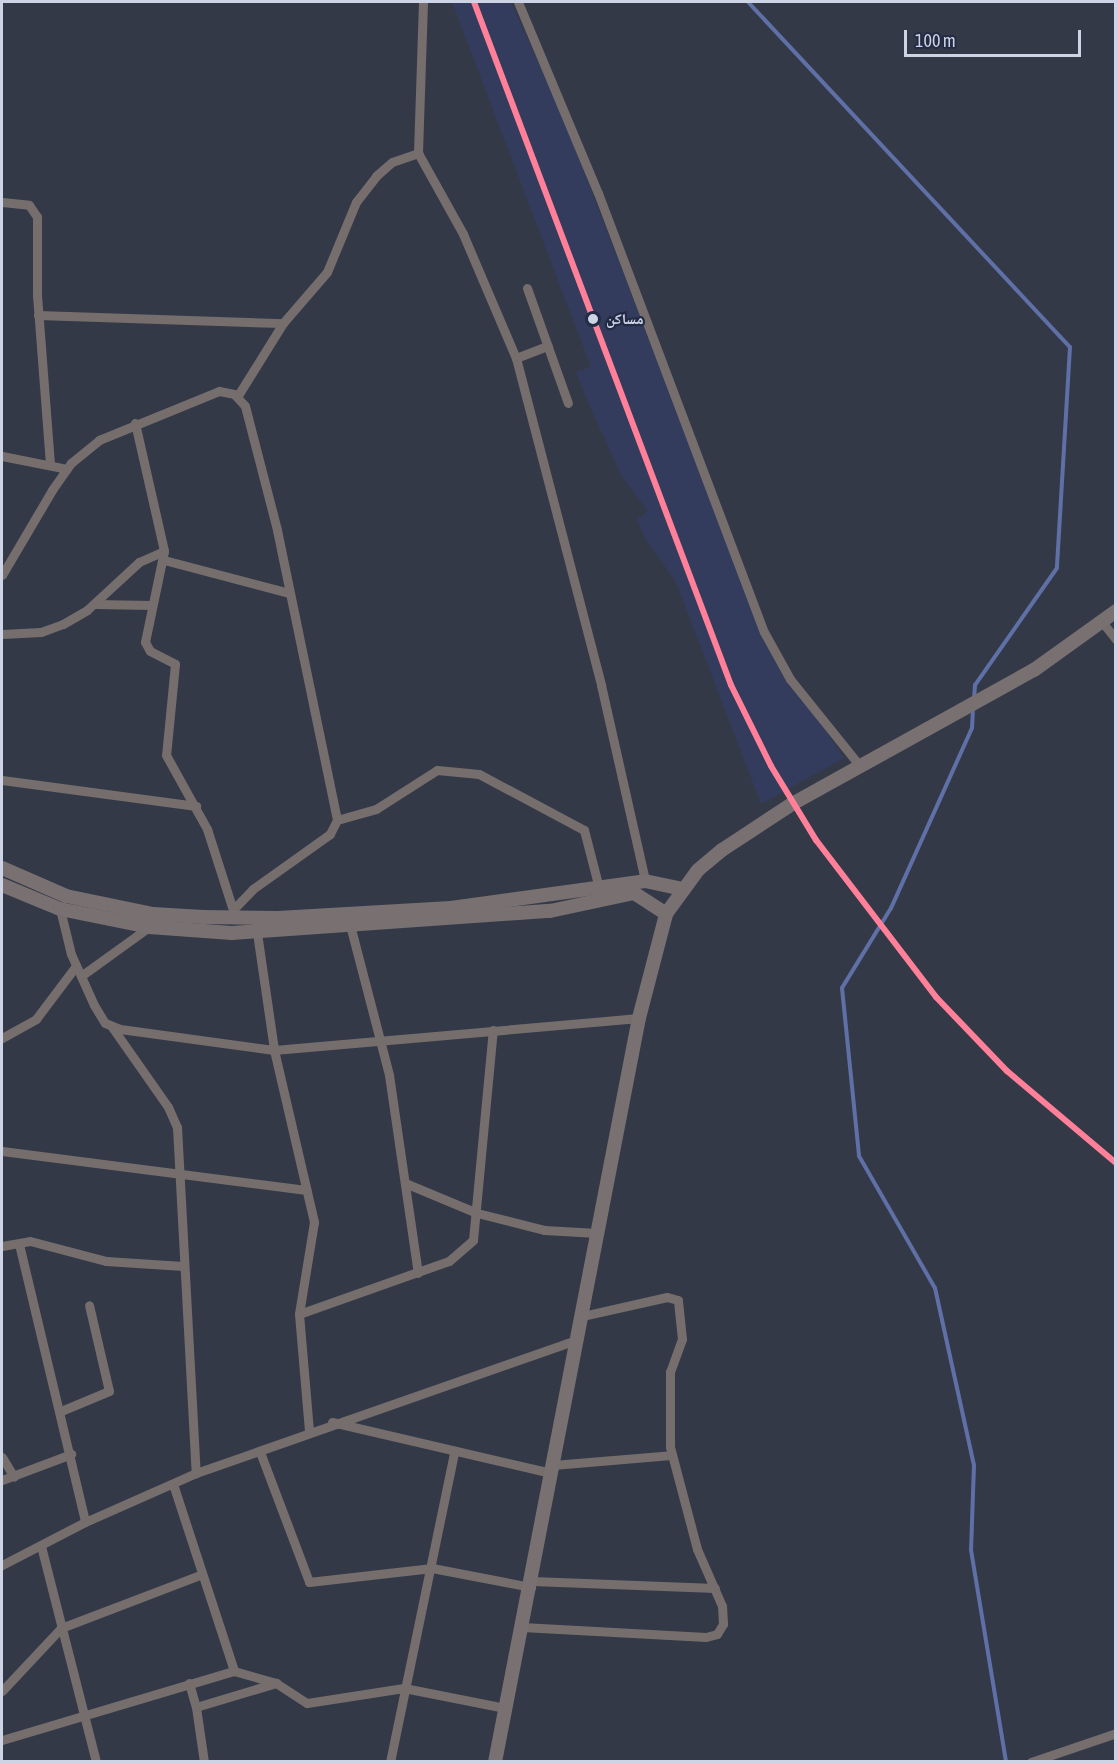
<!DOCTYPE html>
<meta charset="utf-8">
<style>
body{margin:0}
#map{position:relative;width:1117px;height:1763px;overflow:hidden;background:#343948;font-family:"Asap Condensed","Noto Naskh Arabic",sans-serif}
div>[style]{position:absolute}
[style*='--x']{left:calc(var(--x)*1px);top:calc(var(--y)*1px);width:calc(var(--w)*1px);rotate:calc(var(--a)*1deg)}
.built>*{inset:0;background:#333c5c}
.stream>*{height:4px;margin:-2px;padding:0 2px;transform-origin:2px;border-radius:2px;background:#5f70a7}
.street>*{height:9px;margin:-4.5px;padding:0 4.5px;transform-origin:4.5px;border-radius:4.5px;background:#756e6d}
.secondary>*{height:14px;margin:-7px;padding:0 7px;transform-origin:7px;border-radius:7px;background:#787071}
.rail-1>*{height:6px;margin:-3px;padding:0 3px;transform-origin:3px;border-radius:3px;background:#ff8098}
.dots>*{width:16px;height:16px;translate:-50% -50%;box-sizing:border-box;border:3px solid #232b45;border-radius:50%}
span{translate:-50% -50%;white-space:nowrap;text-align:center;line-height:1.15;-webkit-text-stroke:4.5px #232b45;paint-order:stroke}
.stop-label{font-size:15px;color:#cdd4e5;font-weight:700}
.left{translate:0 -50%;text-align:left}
.frame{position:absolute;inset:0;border:3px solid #cdd4e5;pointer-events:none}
.scale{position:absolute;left:904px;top:30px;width:177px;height:27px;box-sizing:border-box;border:3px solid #cdd4e5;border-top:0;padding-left:8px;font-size:18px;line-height:21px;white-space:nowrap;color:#cdd4e5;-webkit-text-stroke:4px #232b45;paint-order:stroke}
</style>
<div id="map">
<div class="built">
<i style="clip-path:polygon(452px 2px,511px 2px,565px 122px,765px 642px,844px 758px,761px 804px,676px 582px,646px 540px,637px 519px,648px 511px,622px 477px,586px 398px,576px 372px,591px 367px)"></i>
</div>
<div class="stream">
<i style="--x:748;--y:2;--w:472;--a:47"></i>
<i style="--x:1070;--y:347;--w:221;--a:93.4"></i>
<i style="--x:1057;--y:568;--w:143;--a:125"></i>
<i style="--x:975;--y:685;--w:13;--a:94"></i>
<i style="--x:973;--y:709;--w:19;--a:93"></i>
<i style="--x:972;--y:728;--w:197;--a:114.2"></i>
<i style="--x:891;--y:908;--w:94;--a:121.5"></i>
<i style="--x:842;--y:988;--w:169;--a:84.2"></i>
<i style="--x:859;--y:1156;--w:152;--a:60.1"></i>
<i style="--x:935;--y:1288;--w:181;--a:77.6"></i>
<i style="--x:974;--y:1465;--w:85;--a:92"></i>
<i style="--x:971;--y:1550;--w:215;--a:80.6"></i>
</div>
<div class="street">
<i style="--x:423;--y:2;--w:151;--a:91.9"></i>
<i style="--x:418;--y:153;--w:93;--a:60.9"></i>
<i style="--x:463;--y:234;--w:135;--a:66.9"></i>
<i style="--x:516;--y:358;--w:338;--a:75.4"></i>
<i style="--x:601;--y:685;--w:201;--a:77.3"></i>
<i style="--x:518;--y:2;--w:207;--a:67.3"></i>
<i style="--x:598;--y:193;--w:469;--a:69.3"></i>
<i style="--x:764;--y:632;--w:54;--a:61"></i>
<i style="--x:790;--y:679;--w:112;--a:51.2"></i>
<i style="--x:2;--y:202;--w:27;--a:6"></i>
<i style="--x:29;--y:205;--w:14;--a:56"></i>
<i style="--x:37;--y:217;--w:78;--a:90"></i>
<i style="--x:37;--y:295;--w:169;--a:85.6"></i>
<i style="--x:527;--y:288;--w:122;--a:70.4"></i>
<i style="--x:38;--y:315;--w:245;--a:1.9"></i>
<i style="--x:283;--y:323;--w:67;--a:-49.2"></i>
<i style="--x:327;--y:272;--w:76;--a:-67.5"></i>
<i style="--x:356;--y:202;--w:33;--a:-52"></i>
<i style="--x:376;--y:176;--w:21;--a:-41"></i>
<i style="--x:392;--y:162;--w:28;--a:-19"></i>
<i style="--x:516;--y:358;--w:34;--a:-21"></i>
<i style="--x:237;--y:397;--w:87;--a:-58.1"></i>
<i style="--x:135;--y:423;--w:131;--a:77.2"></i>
<i style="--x:164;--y:551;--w:93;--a:101.8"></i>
<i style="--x:145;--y:642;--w:10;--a:61"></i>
<i style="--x:150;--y:651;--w:28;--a:27"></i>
<i style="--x:175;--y:664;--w:91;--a:95.6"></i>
<i style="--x:166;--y:755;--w:85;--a:61"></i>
<i style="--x:207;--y:829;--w:88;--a:72.2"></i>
<i style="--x:2;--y:456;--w:66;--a:11.3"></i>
<i style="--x:164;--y:560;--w:129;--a:14.8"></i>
<i style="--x:2;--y:575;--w:99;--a:-59.5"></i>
<i style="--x:52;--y:490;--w:33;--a:-55"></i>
<i style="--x:71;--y:463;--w:36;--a:-39"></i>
<i style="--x:99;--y:440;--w:130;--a:-22.2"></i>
<i style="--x:219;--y:391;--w:15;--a:11"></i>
<i style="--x:234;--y:394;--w:16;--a:47"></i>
<i style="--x:245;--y:406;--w:128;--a:75.5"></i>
<i style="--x:277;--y:530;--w:296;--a:78.3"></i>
<i style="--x:337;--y:820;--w:16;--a:117"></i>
<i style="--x:330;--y:834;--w:95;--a:144.5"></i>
<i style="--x:253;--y:889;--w:29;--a:134"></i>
<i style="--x:94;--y:604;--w:58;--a:1"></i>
<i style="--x:1102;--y:622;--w:22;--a:51"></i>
<i style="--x:2;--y:634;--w:39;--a:-3"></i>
<i style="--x:41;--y:632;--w:23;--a:-20"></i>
<i style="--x:63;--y:624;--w:28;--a:-30"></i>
<i style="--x:87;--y:610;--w:71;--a:-42.7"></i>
<i style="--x:139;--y:562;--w:27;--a:-24"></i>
<i style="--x:2;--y:780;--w:196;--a:7.6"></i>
<i style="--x:337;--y:820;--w:41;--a:-15.8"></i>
<i style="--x:376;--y:809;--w:72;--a:-32.6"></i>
<i style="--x:437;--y:770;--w:42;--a:5.4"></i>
<i style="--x:479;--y:774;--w:119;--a:28.1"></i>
<i style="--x:584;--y:830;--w:60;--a:75.5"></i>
<i style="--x:60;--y:909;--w:46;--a:76.3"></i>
<i style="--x:71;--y:954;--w:56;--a:65.7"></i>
<i style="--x:94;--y:1005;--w:21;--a:59"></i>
<i style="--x:105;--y:1023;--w:16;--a:22"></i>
<i style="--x:120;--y:1029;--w:155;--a:7.8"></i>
<i style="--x:274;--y:1050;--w:366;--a:-5"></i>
<i style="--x:350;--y:925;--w:155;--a:75.4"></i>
<i style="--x:389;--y:1075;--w:200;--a:81.7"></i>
<i style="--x:256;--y:926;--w:125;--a:81.7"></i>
<i style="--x:274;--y:1050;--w:177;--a:76.9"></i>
<i style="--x:314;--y:1222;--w:93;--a:99.3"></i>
<i style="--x:299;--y:1314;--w:117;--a:85.1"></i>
<i style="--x:81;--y:976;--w:84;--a:-35.8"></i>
<i style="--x:112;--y:1027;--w:98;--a:55"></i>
<i style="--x:168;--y:1107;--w:22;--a:66"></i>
<i style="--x:177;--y:1127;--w:347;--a:86.9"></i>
<i style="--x:2;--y:1038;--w:39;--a:-29"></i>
<i style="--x:36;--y:1019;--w:66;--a:-53"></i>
<i style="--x:2;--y:1151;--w:307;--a:7.3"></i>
<i style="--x:405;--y:1183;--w:78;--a:22.6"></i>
<i style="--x:477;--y:1213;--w:69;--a:14.2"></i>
<i style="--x:544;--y:1230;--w:53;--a:3.2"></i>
<i style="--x:19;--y:1244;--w:286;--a:76.6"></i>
<i style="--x:2;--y:1246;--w:28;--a:-10"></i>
<i style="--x:30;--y:1241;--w:79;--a:14.7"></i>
<i style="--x:106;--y:1261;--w:77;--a:3.7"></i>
<i style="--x:299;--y:1314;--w:159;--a:-19.5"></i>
<i style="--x:449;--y:1261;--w:32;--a:-41"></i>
<i style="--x:473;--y:1240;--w:211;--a:-84.6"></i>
<i style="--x:61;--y:1411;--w:52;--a:-22.6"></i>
<i style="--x:109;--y:1391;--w:88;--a:-103.1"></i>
<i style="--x:332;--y:1422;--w:225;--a:13.1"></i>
<i style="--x:260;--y:1452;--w:139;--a:69.3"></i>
<i style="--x:309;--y:1582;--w:124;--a:-6.5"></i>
<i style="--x:432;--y:1568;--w:101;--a:10.9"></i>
<i style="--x:2;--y:1457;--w:23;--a:59"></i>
<i style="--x:553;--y:1465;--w:118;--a:-4.8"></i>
<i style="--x:2;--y:1480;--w:74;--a:-20.6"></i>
<i style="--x:173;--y:1484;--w:197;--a:71.9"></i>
<i style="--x:41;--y:1546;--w:223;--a:75.7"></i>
<i style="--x:2;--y:1565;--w:93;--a:-27.4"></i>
<i style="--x:85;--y:1522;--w:121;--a:-23.8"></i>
<i style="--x:196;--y:1473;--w:405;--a:-19.3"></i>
<i style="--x:532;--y:1581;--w:183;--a:2.2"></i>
<i style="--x:522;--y:1627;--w:184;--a:3.1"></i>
<i style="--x:706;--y:1637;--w:11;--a:-15"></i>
<i style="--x:717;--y:1634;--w:12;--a:-59"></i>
<i style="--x:723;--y:1624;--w:18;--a:-93"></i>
<i style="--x:722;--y:1606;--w:62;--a:-113.7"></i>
<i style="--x:697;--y:1549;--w:106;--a:-104.8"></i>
<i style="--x:670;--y:1447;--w:75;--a:-90"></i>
<i style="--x:670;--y:1372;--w:35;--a:-70"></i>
<i style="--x:682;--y:1339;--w:39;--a:-96"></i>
<i style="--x:678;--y:1300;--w:11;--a:-165"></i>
<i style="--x:667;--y:1297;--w:86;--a:167.3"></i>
<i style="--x:189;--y:1683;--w:25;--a:74"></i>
<i style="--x:2;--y:1691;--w:86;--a:-46.9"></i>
<i style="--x:61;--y:1628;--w:149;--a:-20.9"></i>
<i style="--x:2;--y:1740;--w:242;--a:-16.6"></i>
<i style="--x:234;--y:1671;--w:44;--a:15.9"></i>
<i style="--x:276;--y:1683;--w:37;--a:33"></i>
<i style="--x:307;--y:1703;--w:98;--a:-8.8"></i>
<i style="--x:404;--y:1688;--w:103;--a:11.2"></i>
<i style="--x:204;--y:1762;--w:56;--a:-98.3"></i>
<i style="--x:196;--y:1707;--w:84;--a:-16.7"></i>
<i style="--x:390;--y:1762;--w:317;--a:-78.3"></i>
<i style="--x:1031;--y:1762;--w:90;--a:-18.8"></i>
</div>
<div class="secondary">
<i style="--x:2;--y:868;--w:70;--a:23.6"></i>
<i style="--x:66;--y:896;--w:89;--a:11.7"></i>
<i style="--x:153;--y:914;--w:50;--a:3.4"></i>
<i style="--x:203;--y:917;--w:75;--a:0.8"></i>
<i style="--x:278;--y:918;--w:173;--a:-3.3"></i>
<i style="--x:451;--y:908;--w:196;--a:-7.9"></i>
<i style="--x:645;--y:881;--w:39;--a:12"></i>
<i style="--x:2;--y:885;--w:63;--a:22.5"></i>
<i style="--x:60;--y:909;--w:91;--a:11.4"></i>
<i style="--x:149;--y:927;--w:83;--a:4.1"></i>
<i style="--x:232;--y:933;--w:319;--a:-4"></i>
<i style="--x:550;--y:911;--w:86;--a:-12.1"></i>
<i style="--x:634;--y:893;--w:38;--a:33"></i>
<i style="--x:495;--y:1762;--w:758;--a:-79.05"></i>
<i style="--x:639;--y:1018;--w:107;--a:-75.4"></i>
<i style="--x:666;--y:914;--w:54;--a:-54"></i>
<i style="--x:698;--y:870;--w:31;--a:-40"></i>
<i style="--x:722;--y:850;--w:84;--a:-33.3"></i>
<i style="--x:792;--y:804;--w:277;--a:-29"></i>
<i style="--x:1034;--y:670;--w:101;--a:-35.7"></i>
</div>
<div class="rail-1">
<i style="--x:474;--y:2;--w:730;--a:69.38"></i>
<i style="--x:731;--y:685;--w:90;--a:63.7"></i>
<i style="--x:771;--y:766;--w:87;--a:58.7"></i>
<i style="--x:816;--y:840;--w:198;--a:52.6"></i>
<i style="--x:936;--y:997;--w:103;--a:46.2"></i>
<i style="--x:1007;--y:1071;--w:143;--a:40.2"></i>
</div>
<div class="dots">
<i style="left:593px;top:319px;background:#cdd4e5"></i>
</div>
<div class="stop-label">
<span class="left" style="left:606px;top:319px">مساكن</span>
</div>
<div class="frame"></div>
<div class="scale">100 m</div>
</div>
